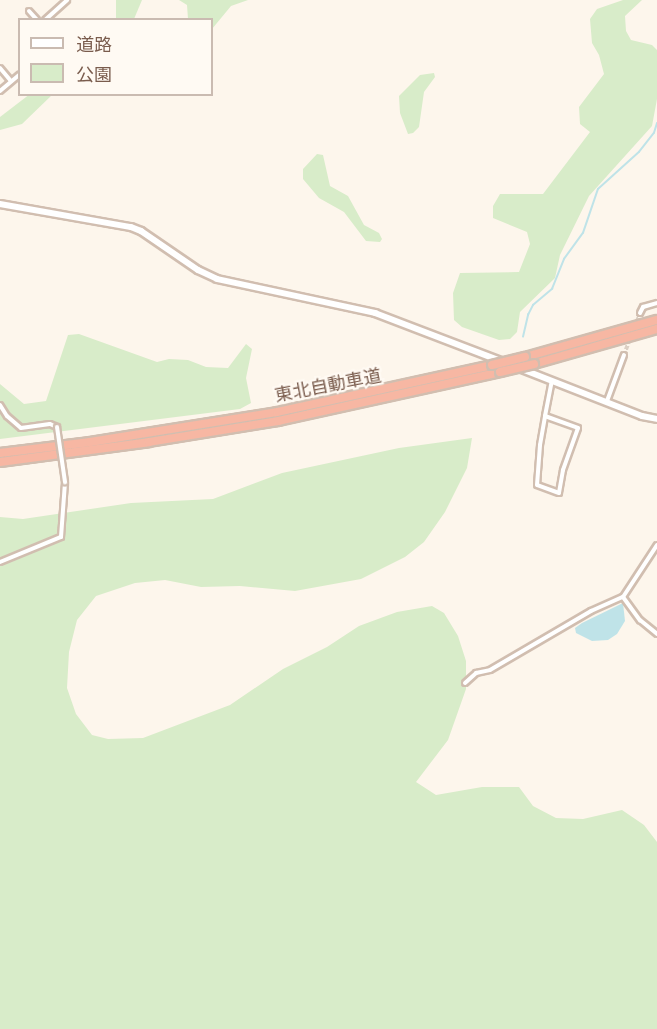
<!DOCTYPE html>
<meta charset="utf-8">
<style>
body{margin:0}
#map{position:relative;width:657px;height:1029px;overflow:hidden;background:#fdf6ec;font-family:"Public Sans","Noto Sans JP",sans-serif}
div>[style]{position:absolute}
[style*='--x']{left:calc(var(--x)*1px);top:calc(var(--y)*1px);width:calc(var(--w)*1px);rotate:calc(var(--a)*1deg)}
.green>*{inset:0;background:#d8ecc9}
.water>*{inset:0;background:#bfe3e8}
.stream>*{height:1.5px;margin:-0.75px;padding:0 0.75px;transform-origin:0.75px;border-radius:0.75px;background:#bfe3e8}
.street-tunnel>*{height:4px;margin-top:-2px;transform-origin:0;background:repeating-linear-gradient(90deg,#dcd0c4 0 4px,transparent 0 6px)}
.roads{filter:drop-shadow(2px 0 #d1beb0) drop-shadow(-2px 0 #d1beb0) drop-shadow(0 2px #d1beb0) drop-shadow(0 -2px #d1beb0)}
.street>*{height:4px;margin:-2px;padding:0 2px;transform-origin:2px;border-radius:2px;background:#fff}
.secondary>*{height:6px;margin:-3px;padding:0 3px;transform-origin:3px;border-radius:3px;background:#fff}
.highway>*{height:8px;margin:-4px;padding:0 4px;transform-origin:4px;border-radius:4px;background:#f7b7a3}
.bridges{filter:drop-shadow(2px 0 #d1beb0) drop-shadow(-2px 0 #d1beb0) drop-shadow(0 2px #d1beb0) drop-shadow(0 -2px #d1beb0)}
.street-bridge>*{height:4px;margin:-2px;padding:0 2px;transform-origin:2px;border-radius:2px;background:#fff}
.highway-bridge>*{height:8px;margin:-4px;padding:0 4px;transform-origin:4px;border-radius:4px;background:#f7b7a3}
span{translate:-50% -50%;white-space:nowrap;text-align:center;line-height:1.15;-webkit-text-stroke:4.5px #fffaf3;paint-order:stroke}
.street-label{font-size:18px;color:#7a5c4d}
.legend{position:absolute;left:18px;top:18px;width:195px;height:78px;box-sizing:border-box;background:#fffaf3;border:2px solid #cabbb1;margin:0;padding:8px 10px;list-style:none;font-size:18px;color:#7a5c4d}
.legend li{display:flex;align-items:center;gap:12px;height:30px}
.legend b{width:30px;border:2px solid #cabbb1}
</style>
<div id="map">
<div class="green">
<i style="clip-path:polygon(116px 0,142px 0,134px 19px,116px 20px)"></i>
<i style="clip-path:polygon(179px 0,248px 0,231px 6px,212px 29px,212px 20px,188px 19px,187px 5px)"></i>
<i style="clip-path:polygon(623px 0,642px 0,625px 16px,626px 31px,631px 40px,652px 45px,657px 50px,657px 99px,652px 126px,589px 196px,560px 255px,555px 278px,520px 312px,517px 332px,510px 339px,499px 340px,462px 327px,454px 320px,453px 293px,460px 273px,519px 272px,530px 244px,527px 232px,493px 218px,493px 206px,500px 194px,543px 194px,590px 132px,580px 124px,579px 107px,604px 74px,599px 55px,592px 43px,590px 19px,597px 9px)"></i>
<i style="clip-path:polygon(434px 73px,435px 77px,424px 92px,419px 127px,413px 133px,408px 134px,400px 113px,399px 96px,420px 75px)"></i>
<i style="clip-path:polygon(30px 94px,52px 95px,22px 124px,0 130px,0 117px)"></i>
<i style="clip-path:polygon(317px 154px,323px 155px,330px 186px,348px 196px,364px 225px,379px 233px,382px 239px,380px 242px,366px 241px,344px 212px,319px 198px,303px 179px,303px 169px)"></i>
<i style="clip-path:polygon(79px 334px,157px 362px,169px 359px,188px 360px,206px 367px,228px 368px,246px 344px,252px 349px,246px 378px,251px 403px,240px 409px,0 439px,0 384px,24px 404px,46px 401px,68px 335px)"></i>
<i style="clip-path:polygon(472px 438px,467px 468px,445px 512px,424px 542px,405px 557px,361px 579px,295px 591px,240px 586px,201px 587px,165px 580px,135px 583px,96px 596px,77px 620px,69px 652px,67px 688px,76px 714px,92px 735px,108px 739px,143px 738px,230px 705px,283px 669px,327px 647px,359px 626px,397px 612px,432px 606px,444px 613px,458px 636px,466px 661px,466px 689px,448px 740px,416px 782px,436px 795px,482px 787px,519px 787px,533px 806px,556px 818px,583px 819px,622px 810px,644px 825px,657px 842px,657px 1029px,0 1029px,0 517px,23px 519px,131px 503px,213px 499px,282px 473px,399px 448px)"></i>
</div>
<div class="water">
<i style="clip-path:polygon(623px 603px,625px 621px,617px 634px,608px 640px,592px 641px,576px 633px,575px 628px,582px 623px)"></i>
</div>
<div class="stream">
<i style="--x:523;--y:337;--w:23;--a:-77"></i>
<i style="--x:528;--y:315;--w:11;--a:-63"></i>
<i style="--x:533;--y:305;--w:25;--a:-40"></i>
<i style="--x:552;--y:289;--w:32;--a:-68"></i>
<i style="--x:564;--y:259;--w:32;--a:-54"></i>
<i style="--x:583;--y:233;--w:46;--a:-71.2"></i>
<i style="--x:598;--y:189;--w:55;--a:-42.1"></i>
<i style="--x:639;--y:152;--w:24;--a:-52"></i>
<i style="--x:654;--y:133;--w:10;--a:-73"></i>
</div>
<div class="street-tunnel">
<i style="--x:635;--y:327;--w:15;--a:-70"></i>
<i style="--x:624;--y:355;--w:20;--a:-70"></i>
</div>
<div class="roads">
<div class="street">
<i style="--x:29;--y:11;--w:12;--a:48"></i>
<i style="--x:45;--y:20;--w:30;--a:-42"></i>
<i style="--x:0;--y:68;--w:17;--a:50"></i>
<i style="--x:0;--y:91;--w:26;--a:-40"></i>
<i style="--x:640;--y:313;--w:7;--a:-63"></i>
<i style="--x:643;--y:307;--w:15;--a:-16"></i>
<i style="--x:607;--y:401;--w:49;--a:-69.7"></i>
<i style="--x:0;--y:405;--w:13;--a:58"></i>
<i style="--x:7;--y:416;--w:18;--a:41"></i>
<i style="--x:21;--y:428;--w:29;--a:-8"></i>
<i style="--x:50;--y:424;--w:8;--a:23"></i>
<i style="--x:545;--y:416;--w:35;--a:20"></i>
<i style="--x:578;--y:428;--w:45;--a:109.7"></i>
<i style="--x:563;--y:470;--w:23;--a:100"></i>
<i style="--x:559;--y:493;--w:23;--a:-160"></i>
<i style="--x:537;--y:485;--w:40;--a:-85.7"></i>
<i style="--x:540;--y:445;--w:29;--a:-80"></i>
<i style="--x:545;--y:416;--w:36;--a:-79"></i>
<i style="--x:0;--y:562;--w:66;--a:-22.3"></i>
<i style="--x:61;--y:537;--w:55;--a:-85.8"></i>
<i style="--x:623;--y:597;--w:29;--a:54"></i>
<i style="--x:640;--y:620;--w:22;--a:39"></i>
<i style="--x:465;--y:683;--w:15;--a:-42"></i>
<i style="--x:476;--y:673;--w:14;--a:-12"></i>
<i style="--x:490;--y:670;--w:117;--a:-30.3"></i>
<i style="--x:591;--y:611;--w:35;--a:-24"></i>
<i style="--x:623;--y:597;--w:62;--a:-56.8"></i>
</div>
<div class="secondary">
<i style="--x:0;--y:204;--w:133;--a:10"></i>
<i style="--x:131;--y:227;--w:11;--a:22"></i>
<i style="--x:141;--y:231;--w:69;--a:34.4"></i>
<i style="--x:198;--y:270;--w:21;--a:25"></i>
<i style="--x:217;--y:279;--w:162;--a:12.1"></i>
<i style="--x:375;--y:313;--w:137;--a:20.9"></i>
<i style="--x:519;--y:368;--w:132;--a:21.3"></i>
<i style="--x:642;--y:416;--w:15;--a:11"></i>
</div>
<div class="highway">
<i style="--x:525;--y:357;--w:137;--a:-15.7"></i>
<i style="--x:534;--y:364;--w:128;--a:-15.9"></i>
<i style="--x:0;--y:453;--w:91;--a:-7"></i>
<i style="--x:90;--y:442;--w:189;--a:-9.1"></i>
<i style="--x:277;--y:412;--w:220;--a:-12.3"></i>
<i style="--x:0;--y:462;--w:150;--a:-7.6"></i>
<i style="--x:149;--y:442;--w:131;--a:-9.2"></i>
<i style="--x:278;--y:421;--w:227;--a:-12.4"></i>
</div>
</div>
<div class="bridges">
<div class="street-bridge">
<i style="--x:57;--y:427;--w:56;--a:81.7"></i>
</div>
<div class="highway-bridge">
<i style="--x:492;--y:365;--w:34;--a:-14"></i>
<i style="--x:500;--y:372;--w:35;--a:-13"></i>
</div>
</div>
<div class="street-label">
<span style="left:328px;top:386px;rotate:-11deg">東北自動車道</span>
</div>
<ul class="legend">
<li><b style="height:8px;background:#fff"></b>道路</li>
<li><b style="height:16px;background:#d8ecc9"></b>公園</li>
</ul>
</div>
